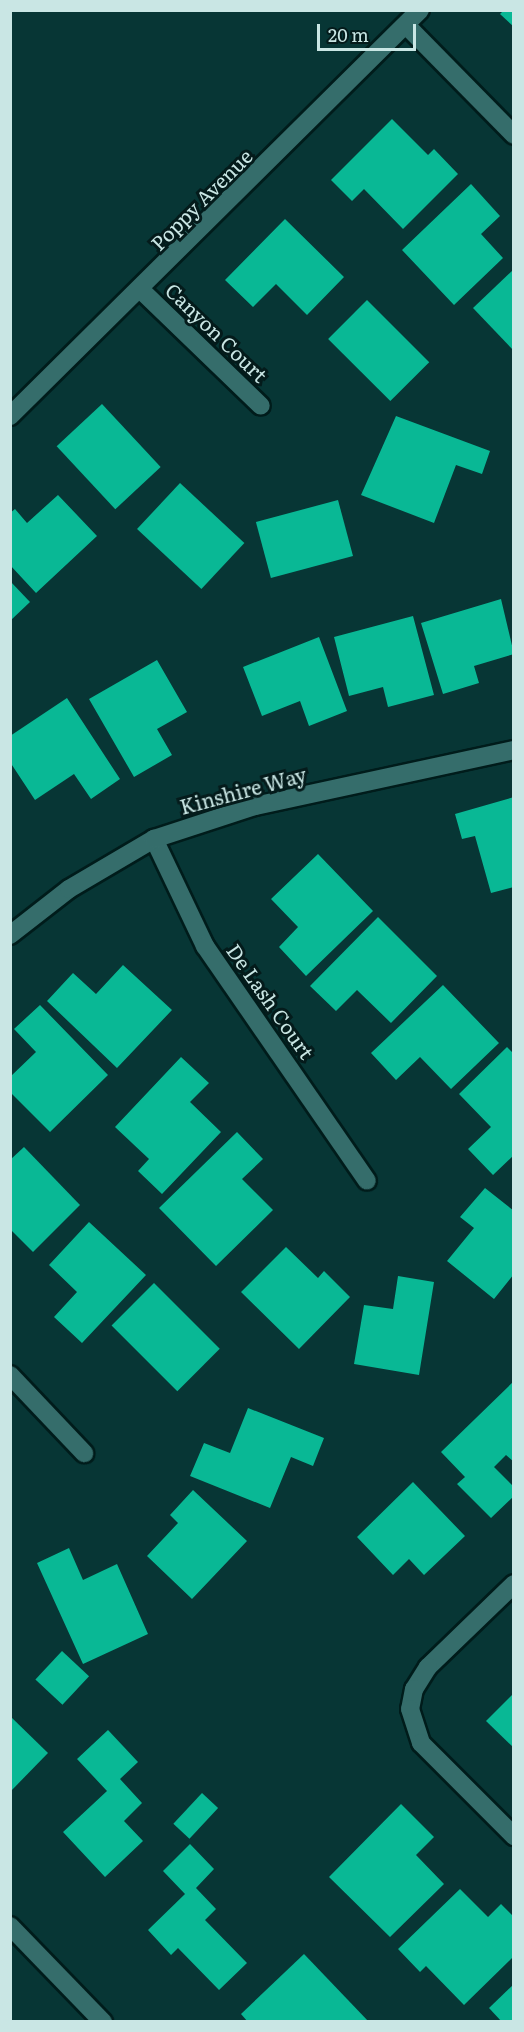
<!DOCTYPE html>
<style>
body{margin:0}
#map{position:relative;width:524px;height:2032px;overflow:hidden;background:#073635;font-family:Literata,serif}
div>[style]{position:absolute}
[style*='--x']{left:calc(var(--x)*1px);top:calc(var(--y)*1px);width:calc(var(--w)*1px);rotate:calc(var(--a)*1deg)}
.building>*{inset:0;background:#09b895;transform-origin:0 0}
.roads{filter:drop-shadow(2px 0 #001c1b) drop-shadow(-2px 0 #001c1b) drop-shadow(0 2px #001c1b) drop-shadow(0 -2px #001c1b)}
.street>*{height:18px;margin:-9px;padding:0 9px;transform-origin:9px;border-radius:9px;background:#356d6b}
span{translate:-50% -50%;white-space:nowrap;text-align:center;line-height:1.15;-webkit-text-stroke:6px #041b1b;paint-order:stroke}
.street-label{font-size:20px;color:#c9e6e4}
.frame{position:absolute;inset:0;border:12px solid #c9e6e4;pointer-events:none}
.scale{position:absolute;left:317px;top:24px;width:99px;height:27px;box-sizing:border-box;border:3px solid #c9e6e4;border-top:0;padding-left:8px;font-size:18px;line-height:21px;white-space:nowrap;color:#c9e6e4;-webkit-text-stroke:4px #041b1b;paint-order:stroke}
</style>
<div id="map">
<div class="building">
<i style="clip-path:polygon(504px 10px,514px 10px,514px 27px,500px 14px)"></i>
<i style="clip-path:polygon(392px 119px,428px 155px,434px 149px,458px 174px,403px 229px,364px 189px,352px 201px,331px 180px)"></i>
<i style="clip-path:polygon(471px 184px,500px 216px,481px 234px,503px 258px,454px 305px,402px 250px)"></i>
<i style="clip-path:polygon(285px 219px,344px 277px,307px 315px,276px 284px,253px 307px,225px 280px)"></i>
<i style="clip-path:polygon(514px 269px,514px 351px,473px 308px)"></i>
<i style="left:367px;top:300px;width:88px;height:55px;rotate:45deg"></i>
<i style="left:102px;top:404px;width:86px;height:62px;rotate:47deg"></i>
<i style="clip-path:polygon(396px 416px,490px 451px,482px 474px,456px 465px,434px 523px,361px 495px)"></i>
<i style="left:180px;top:483px;width:88px;height:63px;rotate:43deg"></i>
<i style="clip-path:polygon(58px 495px,97px 536px,36px 593px,10px 565px,10px 513px,15px 509px,27px 523px)"></i>
<i style="left:338px;top:500px;width:58px;height:85px;rotate:75deg"></i>
<i style="clip-path:polygon(10px 581px,30px 602px,10px 621px)"></i>
<i style="clip-path:polygon(501px 599px,514px 654px,474px 666px,479px 683px,443px 694px,421px 623px)"></i>
<i style="clip-path:polygon(413px 616px,434px 695px,388px 707px,383px 687px,349px 696px,334px 637px)"></i>
<i style="clip-path:polygon(319px 637px,347px 711px,309px 726px,300px 701px,262px 716px,243px 667px)"></i>
<i style="clip-path:polygon(157px 660px,187px 712px,157px 729px,172px 755px,134px 777px,89px 699px)"></i>
<i style="clip-path:polygon(67px 698px,120px 779px,91px 799px,74px 774px,35px 800px,10px 762px,10px 736px)"></i>
<i style="clip-path:polygon(514px 797px,514px 887px,491px 893px,475px 836px,462px 839px,455px 814px)"></i>
<i style="clip-path:polygon(318px 854px,373px 911px,306px 976px,279px 947px,298px 927px,271px 899px)"></i>
<i style="clip-path:polygon(378px 917px,437px 976px,391px 1023px,357px 990px,336px 1011px,310px 986px)"></i>
<i style="clip-path:polygon(123px 965px,172px 1010px,117px 1068px,47px 1001px,73px 973px,96px 994px)"></i>
<i style="clip-path:polygon(443px 985px,499px 1043px,451px 1089px,420px 1057px,396px 1080px,371px 1053px)"></i>
<i style="clip-path:polygon(40px 1005px,108px 1075px,50px 1132px,10px 1092px,10px 1077px,36px 1052px,14px 1029px)"></i>
<i style="clip-path:polygon(507px 1047px,514px 1054px,514px 1155px,493px 1175px,468px 1149px,491px 1127px,459px 1094px)"></i>
<i style="clip-path:polygon(181px 1057px,209px 1083px,190px 1102px,221px 1132px,162px 1194px,138px 1171px,149px 1159px,115px 1127px)"></i>
<i style="clip-path:polygon(237px 1132px,263px 1159px,242px 1179px,273px 1210px,216px 1266px,159px 1208px)"></i>
<i style="clip-path:polygon(24px 1147px,80px 1205px,33px 1252px,10px 1229px,10px 1160px)"></i>
<i style="clip-path:polygon(485px 1188px,514px 1211px,514px 1274px,494px 1299px,447px 1261px,474px 1228px,460px 1217px)"></i>
<i style="clip-path:polygon(89px 1222px,146px 1275px,82px 1343px,54px 1317px,77px 1292px,49px 1265px)"></i>
<i style="clip-path:polygon(286px 1247px,318px 1278px,324px 1271px,350px 1297px,299px 1349px,241px 1292px)"></i>
<i style="clip-path:polygon(398px 1276px,434px 1282px,419px 1375px,354px 1364px,364px 1305px,393px 1309px)"></i>
<i style="left:154px;top:1283px;width:93px;height:60px;rotate:45deg"></i>
<i style="clip-path:polygon(514px 1381px,514px 1462px,506px 1455px,494px 1467px,514px 1487px,514px 1496px,491px 1518px,457px 1484px,465px 1477px,441px 1452px)"></i>
<i style="clip-path:polygon(248px 1408px,324px 1438px,313px 1466px,291px 1457px,270px 1508px,190px 1476px,204px 1443px,230px 1453px)"></i>
<i style="clip-path:polygon(413px 1482px,465px 1536px,424px 1575px,409px 1559px,393px 1575px,357px 1537px)"></i>
<i style="clip-path:polygon(193px 1490px,247px 1541px,192px 1599px,147px 1556px,178px 1523px,170px 1515px)"></i>
<i style="clip-path:polygon(69px 1548px,83px 1580px,117px 1564px,148px 1634px,83px 1664px,37px 1563px)"></i>
<i style="left:62px;top:1651px;width:37px;height:39px;rotate:43deg"></i>
<i style="clip-path:polygon(514px 1693px,514px 1748px,486px 1721px)"></i>
<i style="clip-path:polygon(10px 1716px,48px 1753px,10px 1792px)"></i>
<i style="clip-path:polygon(108px 1730px,138px 1762px,120px 1779px,142px 1803px,124px 1821px,143px 1841px,105px 1877px,63px 1832px,107px 1791px,77px 1759px)"></i>
<i style="left:202px;top:1793px;width:22px;height:42px;rotate:43deg"></i>
<i style="clip-path:polygon(401px 1804px,434px 1837px,416px 1855px,444px 1884px,390px 1937px,329px 1877px)"></i>
<i style="clip-path:polygon(190px 1844px,214px 1869px,196px 1888px,216px 1909px,205px 1920px,247px 1963px,219px 1990px,178px 1948px,171px 1955px,148px 1930px,185px 1894px,163px 1871px)"></i>
<i style="clip-path:polygon(460px 1889px,488px 1917px,501px 1904px,514px 1917px,514px 1956px,464px 2005px,426px 1966px,420px 1972px,398px 1949px)"></i>
<i style="clip-path:polygon(304px 1954px,369px 2022px,248px 2022px,241px 2014px)"></i>
<i style="clip-path:polygon(514px 1984px,514px 2022px,502px 2022px,489px 2008px)"></i>
</div>
<div class="roads">
<div class="street">
<i style="--x:406;--y:25;--w:154;--a:45.5"></i>
<i style="--x:142;--y:291;--w:165;--a:44"></i>
<i style="--x:10;--y:416;--w:577;--a:-44.72"></i>
<i style="--x:154;--y:839;--w:119;--a:64.5"></i>
<i style="--x:205;--y:946;--w:285;--a:55.4"></i>
<i style="--x:10;--y:935;--w:75;--a:-37.9"></i>
<i style="--x:69;--y:889;--w:99;--a:-30.5"></i>
<i style="--x:154;--y:839;--w:106;--a:-18.1"></i>
<i style="--x:255;--y:806;--w:265;--a:-12.2"></i>
<i style="--x:10;--y:1375;--w:108;--a:46.5"></i>
<i style="--x:514;--y:1584;--w:120;--a:136"></i>
<i style="--x:428;--y:1667;--w:26;--a:122"></i>
<i style="--x:414;--y:1689;--w:20;--a:101"></i>
<i style="--x:410;--y:1709;--w:36;--a:72"></i>
<i style="--x:421;--y:1743;--w:132;--a:45"></i>
<i style="--x:10;--y:1926;--w:134;--a:45.9"></i>
</div>
</div>
<div class="street-label">
<span style="left:201px;top:199px;rotate:-45deg">Poppy Avenue</span>
<span style="left:217px;top:332px;rotate:44deg">Canyon Court</span>
<span style="left:243px;top:790px;rotate:-15deg">Kinshire Way</span>
<span style="left:271px;top:1001px;rotate:55deg">De Lash Court</span>
</div>
<div class="frame"></div>
<div class="scale">20 m</div>
</div>
